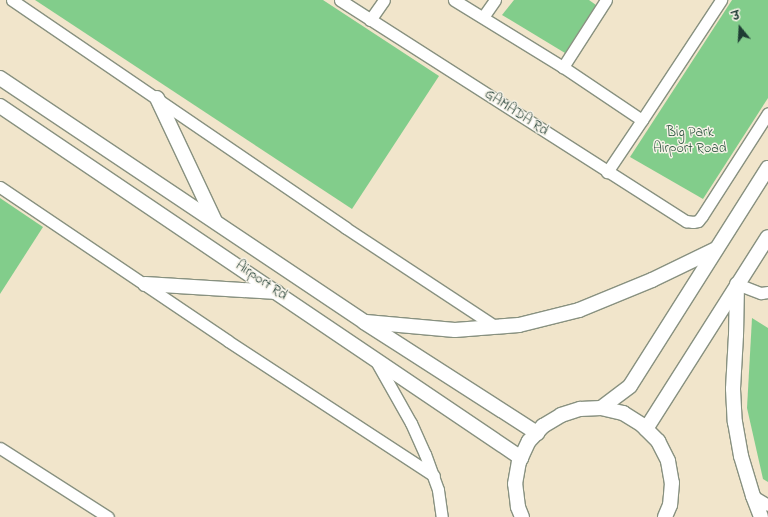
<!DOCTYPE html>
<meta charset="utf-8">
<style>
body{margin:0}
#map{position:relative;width:768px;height:517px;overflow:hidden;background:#f1e5cb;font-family:"Indie Flower","Playpen Sans Deva",sans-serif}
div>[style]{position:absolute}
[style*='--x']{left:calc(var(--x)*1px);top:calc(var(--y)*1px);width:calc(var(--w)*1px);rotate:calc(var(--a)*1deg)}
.green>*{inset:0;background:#82cd8b}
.roads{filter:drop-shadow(1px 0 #889180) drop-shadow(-1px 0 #889180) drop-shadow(0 1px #889180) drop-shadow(0 -1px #889180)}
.minor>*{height:11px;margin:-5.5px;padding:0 5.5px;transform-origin:5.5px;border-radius:5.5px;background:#fff}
.major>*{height:14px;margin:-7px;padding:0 7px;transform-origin:7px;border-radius:7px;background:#fff}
span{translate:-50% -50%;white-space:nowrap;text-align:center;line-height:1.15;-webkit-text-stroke:3px #f7f3e8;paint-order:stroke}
.street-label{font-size:14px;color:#1f3d34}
.park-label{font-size:14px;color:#335a45}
.north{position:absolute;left:720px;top:8px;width:40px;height:40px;-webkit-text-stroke:3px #f7f3e8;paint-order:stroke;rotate:342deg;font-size:11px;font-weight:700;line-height:16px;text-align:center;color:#1f3d34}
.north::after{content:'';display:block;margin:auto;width:14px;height:18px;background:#1f3d34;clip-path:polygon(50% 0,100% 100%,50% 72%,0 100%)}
</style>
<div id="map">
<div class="green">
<i style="clip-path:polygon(35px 0,323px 0,439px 76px,352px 209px)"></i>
<i style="clip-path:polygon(514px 0,589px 0,596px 5px,565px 53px,502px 15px)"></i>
<i style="clip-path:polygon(732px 0,768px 0,768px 98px,703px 199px,630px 157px)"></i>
<i style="clip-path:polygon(0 198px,43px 227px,0 294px)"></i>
<i style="clip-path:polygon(752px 318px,768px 328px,768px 482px,763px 479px,747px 408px)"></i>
</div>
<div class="roads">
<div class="minor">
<i style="--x:12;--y:0;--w:404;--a:34.3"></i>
<i style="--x:346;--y:228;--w:180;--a:33.4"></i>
<i style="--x:340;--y:0;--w:411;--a:32.6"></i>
<i style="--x:686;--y:221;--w:7;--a:8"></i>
<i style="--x:693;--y:222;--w:5;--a:-11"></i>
<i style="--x:698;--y:221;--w:6;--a:-51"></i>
<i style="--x:702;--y:216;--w:122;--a:-57.3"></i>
<i style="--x:454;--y:0;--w:128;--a:31.6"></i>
<i style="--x:606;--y:0;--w:80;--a:122.7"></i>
<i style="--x:563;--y:67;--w:95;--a:33.9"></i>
<i style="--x:642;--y:120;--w:63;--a:123.9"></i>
<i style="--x:483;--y:17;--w:21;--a:-55"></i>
<i style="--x:370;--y:20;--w:24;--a:-55"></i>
<i style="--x:642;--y:120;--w:144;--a:-56.6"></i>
<i style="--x:0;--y:187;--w:275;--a:34"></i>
<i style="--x:228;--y:341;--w:246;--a:33.2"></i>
<i style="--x:737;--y:284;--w:26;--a:21"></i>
<i style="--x:761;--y:293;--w:7;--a:-8"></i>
<i style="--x:376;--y:361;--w:71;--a:60.6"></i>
<i style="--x:411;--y:423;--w:34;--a:66"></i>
<i style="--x:425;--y:454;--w:38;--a:70"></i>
<i style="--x:438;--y:490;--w:27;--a:82"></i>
<i style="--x:0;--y:448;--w:128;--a:32.6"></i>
<i style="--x:753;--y:496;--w:17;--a:31"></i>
</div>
<div class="major">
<i style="--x:0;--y:78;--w:438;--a:33.8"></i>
<i style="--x:364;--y:322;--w:206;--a:32.7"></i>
<i style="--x:157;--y:98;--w:136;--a:64.8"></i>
<i style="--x:0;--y:106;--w:629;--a:34.04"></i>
<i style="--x:145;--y:284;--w:132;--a:3.5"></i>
<i style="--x:737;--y:284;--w:51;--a:91.1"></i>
<i style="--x:736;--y:335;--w:54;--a:93.2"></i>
<i style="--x:733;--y:389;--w:33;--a:87"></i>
<i style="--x:735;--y:422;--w:35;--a:80"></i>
<i style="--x:741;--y:456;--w:42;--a:73.3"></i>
<i style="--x:753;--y:496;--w:22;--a:69"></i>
<i style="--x:366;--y:322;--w:89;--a:5.1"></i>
<i style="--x:455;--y:330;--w:64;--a:-4.5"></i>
<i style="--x:519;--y:325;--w:62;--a:-14"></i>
<i style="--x:579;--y:310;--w:79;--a:-22.3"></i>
<i style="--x:652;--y:280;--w:71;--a:-25.8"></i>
<i style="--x:601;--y:408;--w:36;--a:-37"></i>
<i style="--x:630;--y:386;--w:258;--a:-57.7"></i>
<i style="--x:646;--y:429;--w:227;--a:-57.6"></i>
<i style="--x:522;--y:517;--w:11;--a:-112"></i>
<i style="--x:518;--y:507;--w:23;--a:-97"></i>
<i style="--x:515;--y:484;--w:22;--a:-80"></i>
<i style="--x:519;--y:462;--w:23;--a:-65"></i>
<i style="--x:529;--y:441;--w:21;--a:-47"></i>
<i style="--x:543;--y:426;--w:21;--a:-31"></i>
<i style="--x:561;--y:415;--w:20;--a:-18"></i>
<i style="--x:580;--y:409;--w:21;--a:-3"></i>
<i style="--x:601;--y:408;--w:23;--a:13"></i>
<i style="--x:623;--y:413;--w:22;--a:32"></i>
<i style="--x:642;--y:425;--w:23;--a:45"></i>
<i style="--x:658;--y:441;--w:22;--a:63"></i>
<i style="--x:668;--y:461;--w:22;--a:80"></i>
<i style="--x:672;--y:483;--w:22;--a:95"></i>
<i style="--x:670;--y:505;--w:13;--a:113"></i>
</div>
</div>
<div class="street-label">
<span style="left:516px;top:113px;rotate:33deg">GAMADA Rd</span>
<span style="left:261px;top:281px;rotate:34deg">Airport Rd</span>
</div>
<div class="park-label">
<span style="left:690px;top:141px">Big Park<br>Airport Road</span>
</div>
<div class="north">उ</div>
</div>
